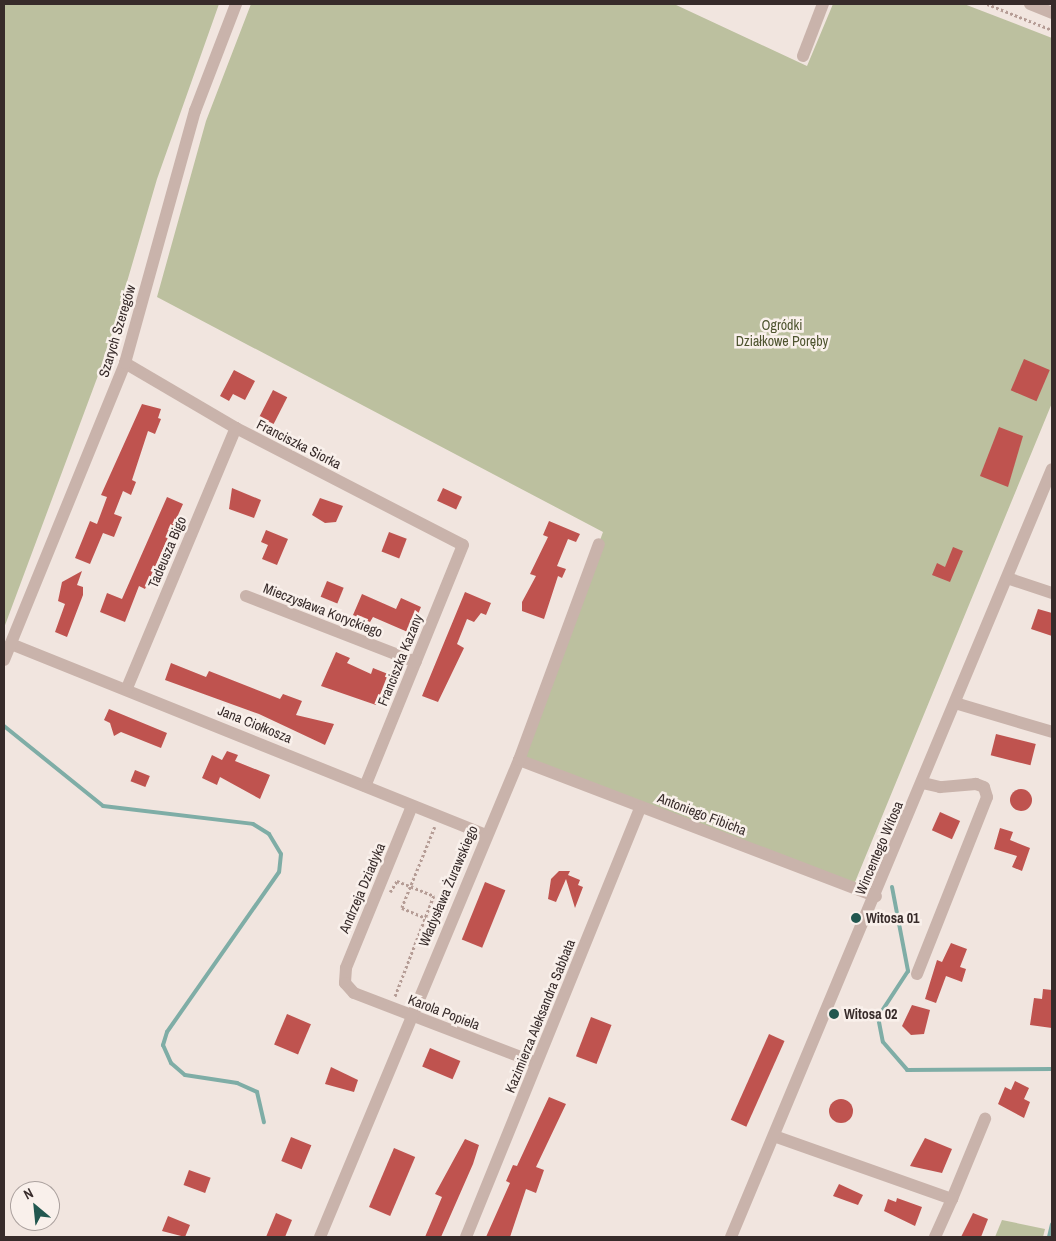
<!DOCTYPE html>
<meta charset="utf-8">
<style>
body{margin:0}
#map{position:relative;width:1056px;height:1241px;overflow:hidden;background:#f1e5df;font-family:"Archivo Narrow",sans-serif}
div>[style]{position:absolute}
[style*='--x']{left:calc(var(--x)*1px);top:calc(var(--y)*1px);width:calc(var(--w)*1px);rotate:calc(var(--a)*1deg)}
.green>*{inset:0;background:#bcc09f}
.stream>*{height:4px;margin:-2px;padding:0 2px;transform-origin:2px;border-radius:2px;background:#7fada6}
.building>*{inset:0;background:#bf534f;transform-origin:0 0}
.round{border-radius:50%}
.path>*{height:2.5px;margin-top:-1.25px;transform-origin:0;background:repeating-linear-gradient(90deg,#b59c95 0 2.5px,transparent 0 5px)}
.minor>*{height:12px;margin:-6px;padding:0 6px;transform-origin:6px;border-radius:6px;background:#c9b3ab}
.dots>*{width:14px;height:14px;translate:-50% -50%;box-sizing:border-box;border:2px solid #f9f0eb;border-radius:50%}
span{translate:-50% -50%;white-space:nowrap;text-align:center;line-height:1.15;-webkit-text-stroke:5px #f9f0eb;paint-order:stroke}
.park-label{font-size:14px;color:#4e542f}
.street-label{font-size:14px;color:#372b2a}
.poi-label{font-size:14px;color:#372b2a;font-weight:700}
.left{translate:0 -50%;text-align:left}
.frame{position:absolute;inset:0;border:5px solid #372b2a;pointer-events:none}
.north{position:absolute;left:10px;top:1181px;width:50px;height:50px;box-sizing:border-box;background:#f9f0eb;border:1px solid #aba19e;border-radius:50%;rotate:332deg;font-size:14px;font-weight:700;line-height:20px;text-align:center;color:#372b2a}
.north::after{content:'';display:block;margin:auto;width:18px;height:22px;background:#22574f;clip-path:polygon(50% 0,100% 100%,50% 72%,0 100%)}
</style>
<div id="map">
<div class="green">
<i style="clip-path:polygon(4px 4px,219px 4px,157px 179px,106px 354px,4px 628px)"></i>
<i style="clip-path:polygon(251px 4px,674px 4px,807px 66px,833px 4px,964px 4px,1052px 38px,1052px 403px,853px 887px,519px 760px,603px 532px,157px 297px,206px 121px)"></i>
<i style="clip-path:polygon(1002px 1220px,1045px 1229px,1043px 1237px,995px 1237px)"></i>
</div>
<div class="stream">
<i style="--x:4;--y:726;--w:127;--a:38.9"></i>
<i style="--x:103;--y:806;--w:151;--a:6.8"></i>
<i style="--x:253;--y:824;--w:19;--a:32"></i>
<i style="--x:269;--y:834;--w:23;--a:59"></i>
<i style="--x:281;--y:854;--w:18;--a:96"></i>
<i style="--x:279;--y:872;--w:195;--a:125"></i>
<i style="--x:167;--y:1032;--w:14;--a:107"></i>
<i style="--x:163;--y:1045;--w:20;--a:66"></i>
<i style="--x:171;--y:1063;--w:18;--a:41"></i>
<i style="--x:185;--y:1075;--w:53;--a:8.7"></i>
<i style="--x:237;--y:1083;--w:22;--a:24"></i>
<i style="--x:257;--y:1092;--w:31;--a:77"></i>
<i style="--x:892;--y:887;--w:86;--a:79.2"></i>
<i style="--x:908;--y:971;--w:55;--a:123.1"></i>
<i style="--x:878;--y:1017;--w:25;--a:79"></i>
<i style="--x:883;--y:1042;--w:37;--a:49"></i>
<i style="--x:907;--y:1070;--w:145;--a:-0.4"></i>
<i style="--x:1049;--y:1237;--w:13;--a:-77"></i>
</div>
<div class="building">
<i style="left:1024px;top:359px;width:28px;height:34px;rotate:23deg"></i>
<i style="clip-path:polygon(234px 370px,255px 381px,245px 400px,233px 394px,229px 401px,220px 396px)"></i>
<i style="left:273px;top:390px;width:16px;height:30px;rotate:27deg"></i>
<i style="clip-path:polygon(142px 404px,161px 409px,158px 418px,161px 419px,155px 434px,148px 431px,132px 480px,136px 482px,131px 495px,123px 491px,114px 514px,122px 517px,114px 537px,103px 533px,90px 564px,75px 558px,90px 521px,97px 524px,107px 497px,101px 495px)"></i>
<i style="clip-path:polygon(999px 427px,1023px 436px,1008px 487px,980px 476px)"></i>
<i style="clip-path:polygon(232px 488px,261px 500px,254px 518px,229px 509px)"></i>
<i style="left:443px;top:488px;width:21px;height:14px;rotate:25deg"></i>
<i style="clip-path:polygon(167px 497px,183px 504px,145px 589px,139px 586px,125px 622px,100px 612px,107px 593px,122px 599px)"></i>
<i style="clip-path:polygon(320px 498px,343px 506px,336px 522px,325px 523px,312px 515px)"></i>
<i style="clip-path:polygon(549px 521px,580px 534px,576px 542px,568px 539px,557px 566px,566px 569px,562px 578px,558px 576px,544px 619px,522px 611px,522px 602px,536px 576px,530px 574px,548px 537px,543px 535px)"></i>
<i style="clip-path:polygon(266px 530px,288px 539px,277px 565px,262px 559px,268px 545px,261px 542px)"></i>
<i style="left:389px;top:532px;width:19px;height:21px;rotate:21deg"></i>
<i style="clip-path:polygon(953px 547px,963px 551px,950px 582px,932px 575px,937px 563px,945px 567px)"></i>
<i style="clip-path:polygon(82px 571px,77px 585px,83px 587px,83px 595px,67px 637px,55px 632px,65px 604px,58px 601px,62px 582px)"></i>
<i style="left:327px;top:581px;width:18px;height:17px;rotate:22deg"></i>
<i style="clip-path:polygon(465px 592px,491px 603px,486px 615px,481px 613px,474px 622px,467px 619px,457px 644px,464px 648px,438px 702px,422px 696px)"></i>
<i style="clip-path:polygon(362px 594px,396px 609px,401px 598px,421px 607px,410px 633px,373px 617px,370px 622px,353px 615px)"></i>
<i style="clip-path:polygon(1038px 609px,1052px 613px,1052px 636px,1031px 629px)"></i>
<i style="clip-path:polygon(336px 652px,350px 658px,347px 663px,371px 674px,373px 668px,388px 674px,376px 705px,321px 686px)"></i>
<i style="clip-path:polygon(171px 663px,206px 677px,209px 671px,280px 699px,283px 694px,302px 701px,296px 715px,334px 724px,325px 745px,259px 714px,165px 680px)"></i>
<i style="clip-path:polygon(109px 709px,167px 733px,161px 748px,121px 732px,114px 736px,110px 723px,104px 720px)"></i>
<i style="left:996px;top:734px;width:41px;height:22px;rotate:14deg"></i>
<i style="clip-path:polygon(227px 751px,238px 755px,235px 761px,270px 775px,260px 799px,220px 777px,217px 785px,202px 778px,212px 755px,222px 760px)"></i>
<i style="left:135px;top:770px;width:16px;height:12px;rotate:22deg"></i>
<i class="round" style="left:1010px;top:789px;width:22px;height:22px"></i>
<i style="left:940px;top:812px;width:22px;height:20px;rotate:24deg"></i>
<i style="clip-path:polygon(1000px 828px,1013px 832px,1010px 840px,1030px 848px,1022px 871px,1012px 867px,1017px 856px,994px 849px)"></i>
<i style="clip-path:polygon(559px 871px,570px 871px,568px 875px,580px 880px,578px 885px,583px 887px,575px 908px,566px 879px,556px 902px,548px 899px,551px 879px)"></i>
<i style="left:485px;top:882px;width:22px;height:62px;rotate:22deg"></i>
<i style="clip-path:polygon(951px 943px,967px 949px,960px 967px,966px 969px,962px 982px,946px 976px,936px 1003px,925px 999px,937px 960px,942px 962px)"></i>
<i style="clip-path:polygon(1043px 989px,1052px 990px,1052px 1028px,1030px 1025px,1034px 998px,1042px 999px)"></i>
<i style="clip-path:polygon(912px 1005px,930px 1010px,924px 1034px,911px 1035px,902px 1026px)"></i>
<i style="left:287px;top:1014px;width:26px;height:33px;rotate:23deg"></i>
<i style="left:591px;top:1017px;width:22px;height:42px;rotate:21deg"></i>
<i style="left:769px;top:1034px;width:17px;height:94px;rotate:24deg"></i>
<i style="left:430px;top:1048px;width:33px;height:20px;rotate:23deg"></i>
<i style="clip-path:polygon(331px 1067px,358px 1080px,354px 1092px,325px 1084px)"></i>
<i style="clip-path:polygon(1015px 1081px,1029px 1088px,1024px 1099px,1030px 1102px,1024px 1118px,998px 1104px,1005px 1087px,1011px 1090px)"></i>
<i style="clip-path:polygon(549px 1097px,566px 1104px,536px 1167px,544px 1170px,536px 1193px,526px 1189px,510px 1237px,486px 1237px,510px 1183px,506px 1181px,513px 1165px,517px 1166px)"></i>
<i class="round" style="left:829px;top:1099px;width:24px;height:24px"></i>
<i style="left:291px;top:1137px;width:22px;height:26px;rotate:22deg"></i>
<i style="clip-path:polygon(925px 1138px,952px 1149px,942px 1173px,910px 1166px)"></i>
<i style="clip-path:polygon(465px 1139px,479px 1145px,473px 1164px,441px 1237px,425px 1237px,442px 1197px,435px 1194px)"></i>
<i style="left:394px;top:1148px;width:23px;height:64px;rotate:23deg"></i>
<i style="left:189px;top:1170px;width:23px;height:16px;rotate:20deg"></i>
<i style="clip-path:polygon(839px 1184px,863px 1195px,858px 1205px,833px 1196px)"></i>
<i style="clip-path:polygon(897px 1198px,922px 1207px,915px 1226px,884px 1211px,888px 1199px,896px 1202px)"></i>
<i style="clip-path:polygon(276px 1213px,292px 1220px,285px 1237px,266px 1237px)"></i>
<i style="clip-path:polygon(973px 1213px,988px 1219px,981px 1237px,961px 1237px)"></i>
<i style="clip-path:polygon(168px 1216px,190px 1225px,185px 1237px,162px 1231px)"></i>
</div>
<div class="path">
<i style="--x:987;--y:4;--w:70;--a:21.8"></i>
<i style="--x:435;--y:827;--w:87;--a:112.2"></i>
<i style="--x:402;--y:908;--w:39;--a:23"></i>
<i style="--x:390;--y:892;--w:13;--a:-58"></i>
<i style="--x:397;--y:881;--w:40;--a:22"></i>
<i style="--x:434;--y:896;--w:108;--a:111.1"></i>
</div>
<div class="minor">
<i style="--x:1030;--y:4;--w:24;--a:22"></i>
<i style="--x:803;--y:56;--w:56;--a:-69"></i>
<i style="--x:125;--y:363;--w:129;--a:30.4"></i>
<i style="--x:236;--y:428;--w:255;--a:27.3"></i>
<i style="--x:463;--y:545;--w:260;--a:112.1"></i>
<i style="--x:1007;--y:578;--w:47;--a:18.4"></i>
<i style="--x:246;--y:596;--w:182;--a:21.2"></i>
<i style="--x:11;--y:644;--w:512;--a:21.91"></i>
<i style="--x:4;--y:660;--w:321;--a:-67.8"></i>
<i style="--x:125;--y:363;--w:262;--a:-74.5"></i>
<i style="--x:195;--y:111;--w:115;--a:-69"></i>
<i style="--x:127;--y:688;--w:282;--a:-67.3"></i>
<i style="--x:955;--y:703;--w:101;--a:16.6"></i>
<i style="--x:519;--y:760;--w:382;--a:20.9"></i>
<i style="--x:412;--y:806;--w:175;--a:112.2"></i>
<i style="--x:346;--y:968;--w:15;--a:94"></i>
<i style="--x:345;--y:983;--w:13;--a:48"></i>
<i style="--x:354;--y:993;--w:195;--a:21"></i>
<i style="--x:917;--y:974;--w:190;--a:-68.4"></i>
<i style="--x:987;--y:797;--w:10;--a:-107"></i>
<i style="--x:984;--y:787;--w:9;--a:-159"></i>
<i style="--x:976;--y:784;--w:36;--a:175"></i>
<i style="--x:940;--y:787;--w:17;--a:-167"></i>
<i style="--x:774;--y:1136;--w:189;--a:19.5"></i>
<i style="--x:952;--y:1199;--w:87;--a:-67.6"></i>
<i style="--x:320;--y:1237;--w:517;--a:-67.35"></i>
<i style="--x:519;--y:760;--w:230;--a:-69.7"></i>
<i style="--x:466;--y:1237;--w:464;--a:-67.9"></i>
<i style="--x:731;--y:1237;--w:832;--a:-67.32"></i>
<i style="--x:935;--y:1237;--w:42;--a:-65.9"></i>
</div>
<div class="dots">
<i style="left:856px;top:918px;background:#22574f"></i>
<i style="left:834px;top:1014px;background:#22574f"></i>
</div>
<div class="park-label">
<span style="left:782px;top:333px">Ogródki<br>Działkowe Poręby</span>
</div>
<div class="street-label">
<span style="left:117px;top:331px;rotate:-73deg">Szarych Szeregów</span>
<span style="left:299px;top:444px;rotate:27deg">Franciszka Siorka</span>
<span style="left:167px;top:552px;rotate:-67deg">Tadeusza Bigo</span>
<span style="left:323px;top:610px;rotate:21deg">Mieczysława Koryckiego</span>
<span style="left:400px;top:660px;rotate:-68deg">Franciszka Kazany</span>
<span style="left:255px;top:724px;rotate:22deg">Jana Ciołkosza</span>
<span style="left:702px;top:814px;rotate:21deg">Antoniego Fibicha</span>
<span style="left:879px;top:848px;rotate:-67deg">Wincentego Witosa</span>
<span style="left:448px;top:886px;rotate:-67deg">Władysława Żurawskiego</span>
<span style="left:362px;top:888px;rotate:-67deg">Andrzeja Dziadyka</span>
<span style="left:444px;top:1012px;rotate:21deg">Karola Popiela</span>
<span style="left:540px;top:1016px;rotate:-68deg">Kazimierza Aleksandra Sabbata</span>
</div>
<div class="poi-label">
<span class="left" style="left:866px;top:918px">Witosa 01</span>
<span class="left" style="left:844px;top:1014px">Witosa 02</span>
</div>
<div class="frame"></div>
<div class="north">N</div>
</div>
